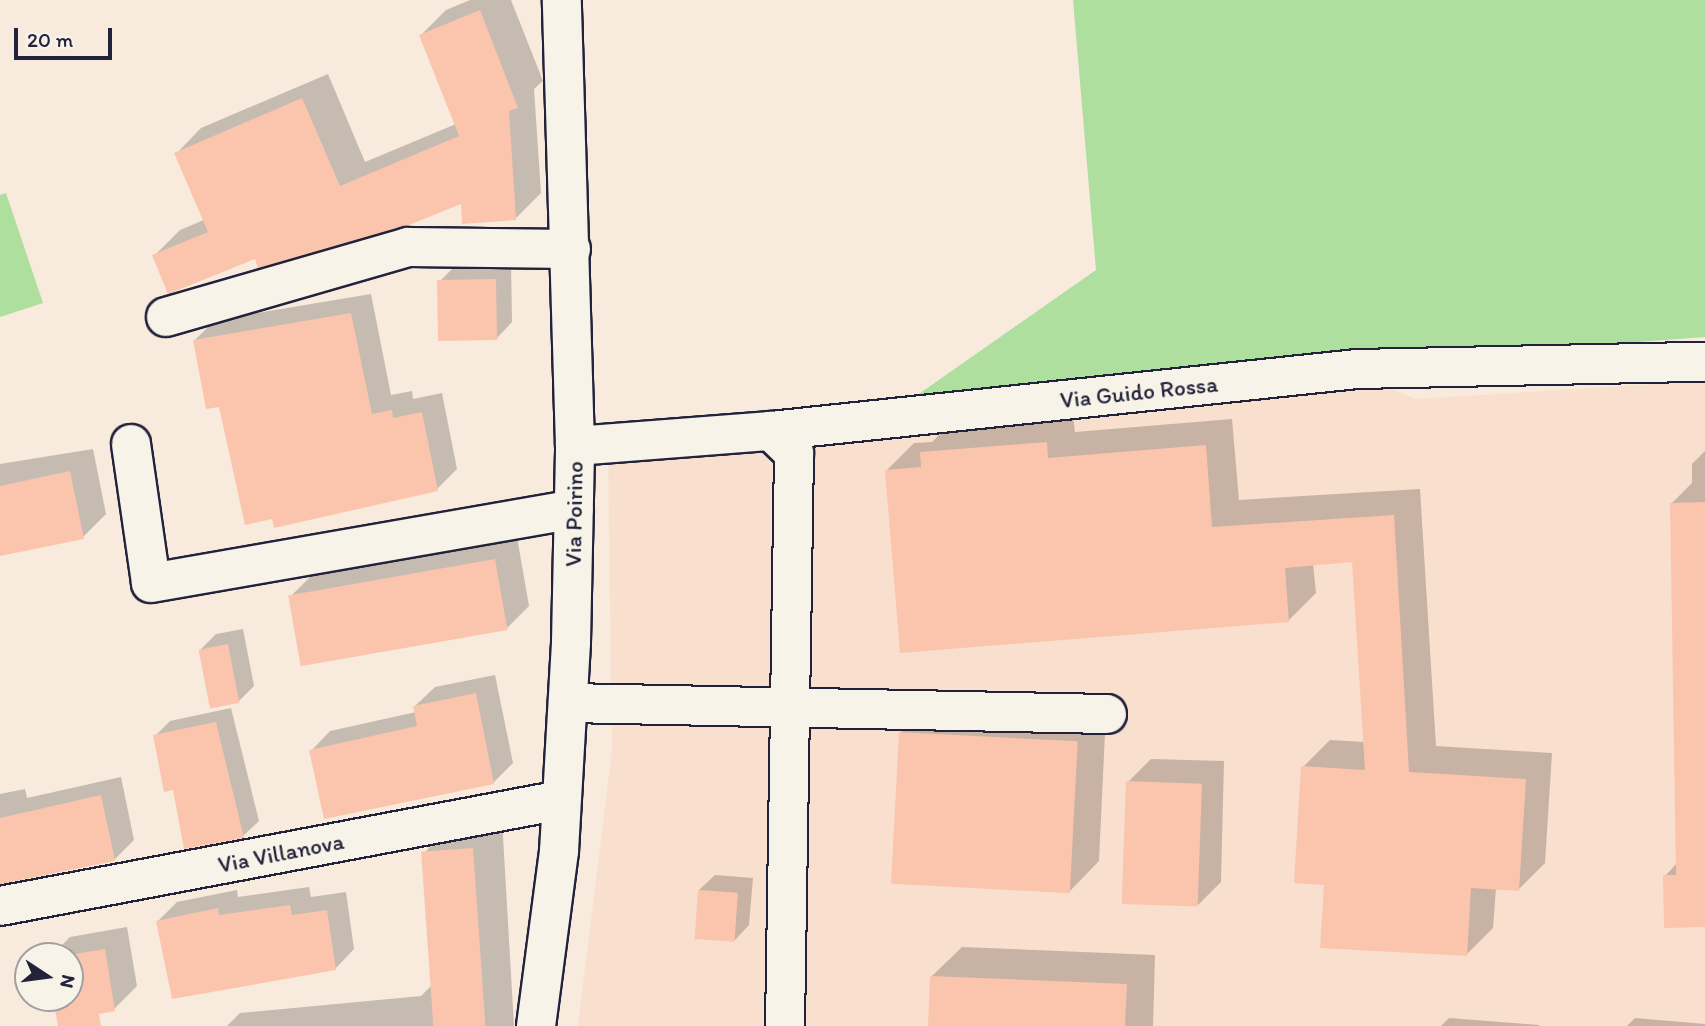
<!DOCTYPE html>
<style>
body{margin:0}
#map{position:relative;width:1705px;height:1026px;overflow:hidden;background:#f8eadc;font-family:Itim,sans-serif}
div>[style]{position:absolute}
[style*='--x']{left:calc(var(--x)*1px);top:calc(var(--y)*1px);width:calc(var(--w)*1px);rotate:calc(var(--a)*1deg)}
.built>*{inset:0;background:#f9dfce}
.green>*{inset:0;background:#aedf9f}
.shadow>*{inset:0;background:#0003}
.building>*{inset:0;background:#fbc5ad;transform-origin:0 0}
.roads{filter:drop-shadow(2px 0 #22223b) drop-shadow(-2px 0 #22223b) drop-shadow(0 2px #22223b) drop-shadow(0 -2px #22223b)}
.minor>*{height:38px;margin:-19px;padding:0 19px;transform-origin:19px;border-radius:19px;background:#f7f3e8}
.major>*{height:38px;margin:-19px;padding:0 19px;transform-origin:19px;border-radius:19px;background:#f7f3e8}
span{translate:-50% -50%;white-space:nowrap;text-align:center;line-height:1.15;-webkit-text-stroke:6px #f7f3e8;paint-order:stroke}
.street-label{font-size:23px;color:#22223b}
.north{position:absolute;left:14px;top:942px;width:70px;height:70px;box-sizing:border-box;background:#f7f3e8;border:2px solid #a29fa3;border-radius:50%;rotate:103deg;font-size:19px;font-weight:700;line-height:28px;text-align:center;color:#22223b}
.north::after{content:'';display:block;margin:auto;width:24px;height:32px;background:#22223b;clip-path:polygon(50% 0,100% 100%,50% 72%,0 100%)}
.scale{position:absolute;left:14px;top:28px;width:98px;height:32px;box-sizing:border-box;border:4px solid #22223b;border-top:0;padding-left:9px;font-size:21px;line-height:24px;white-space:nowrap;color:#22223b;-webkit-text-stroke:5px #f7f3e8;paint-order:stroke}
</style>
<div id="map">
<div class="built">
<i style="clip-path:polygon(1705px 381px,1705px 1026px,578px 1026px,612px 750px,608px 450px,1386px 387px,1416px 399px)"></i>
</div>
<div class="green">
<i style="clip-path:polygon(1073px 0,1705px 0,1705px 337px,916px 396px,1096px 270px)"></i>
<i style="clip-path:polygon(6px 193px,43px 303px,0 317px,0 195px)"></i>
</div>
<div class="shadow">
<i style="clip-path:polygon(470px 0,511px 0,543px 81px,534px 89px,541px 193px,515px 219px,463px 201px,256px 257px,154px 256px,180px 230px,204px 220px,176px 154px,201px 128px,328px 74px,365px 162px,456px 124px,421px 35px,446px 10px)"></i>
<i style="clip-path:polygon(511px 264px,512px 322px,497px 338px,439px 282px,455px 266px)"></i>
<i style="clip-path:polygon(371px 294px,391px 395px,412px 391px,413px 399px,442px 393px,457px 469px,437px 489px,221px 405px,195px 340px,215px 320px)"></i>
<i style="clip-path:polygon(1073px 416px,1075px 432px,1232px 419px,1239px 500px,1420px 489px,1436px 746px,1552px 753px,1545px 863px,1518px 890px,1496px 888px,1493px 928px,1466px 955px,1326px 883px,1303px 767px,1330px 740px,1365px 742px,1353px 560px,1313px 564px,1316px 593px,1289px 620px,887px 470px,914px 443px,932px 442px,949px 425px)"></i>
<i style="clip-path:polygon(93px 449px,106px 514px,83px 537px,0 554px,0 464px)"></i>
<i style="clip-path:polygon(1705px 451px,1705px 925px,1665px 876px,1678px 862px,1672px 503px,1692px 483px,1692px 464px)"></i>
<i style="clip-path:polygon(517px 537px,529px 606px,506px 629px,290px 597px,313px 574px)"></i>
<i style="clip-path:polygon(243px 629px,254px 686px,238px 702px,200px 650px,216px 634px)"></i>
<i style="clip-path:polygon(495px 675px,513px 763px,493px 783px,311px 751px,330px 731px,416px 712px,415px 706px,435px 687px)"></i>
<i style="clip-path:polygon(930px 704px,1106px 712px,1099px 861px,1070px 891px,900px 733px)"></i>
<i style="clip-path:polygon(231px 708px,259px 821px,243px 836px,174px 788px,155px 736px,170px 721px)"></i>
<i style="clip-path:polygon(1151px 759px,1224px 761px,1221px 882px,1198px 905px,1128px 782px)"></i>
<i style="clip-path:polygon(121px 777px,134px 840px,114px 860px,0 884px,0 794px,25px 789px,27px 798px)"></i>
<i style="clip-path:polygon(502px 819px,514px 1026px,227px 1026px,240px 1013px,421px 996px,435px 982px,423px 854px,453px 824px)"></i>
<i style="clip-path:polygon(715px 875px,753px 878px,749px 925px,734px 941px,699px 890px)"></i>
<i style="clip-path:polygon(309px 887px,311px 897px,346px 892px,354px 949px,335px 969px,158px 921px,177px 902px,237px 890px,238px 897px)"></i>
<i style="clip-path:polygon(127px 927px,137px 986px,114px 1009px,54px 998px,70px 998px,70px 956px,51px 956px,70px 937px)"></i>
<i style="clip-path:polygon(962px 947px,1155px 955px,1153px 1026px,930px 1026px,932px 976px)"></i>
<i style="clip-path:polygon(1449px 1018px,1539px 1025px,1539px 1026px,1441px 1026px)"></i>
<i style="clip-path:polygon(1635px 1018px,1705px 1024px,1705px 1026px,1627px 1026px)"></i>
</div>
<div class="building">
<i style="clip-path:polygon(480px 10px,518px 108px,509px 111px,516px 220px,462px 224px,461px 204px,409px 225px,258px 268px,255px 259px,168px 294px,152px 255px,208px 232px,174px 153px,302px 98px,340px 186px,459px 136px,419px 35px)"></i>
<i style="left:496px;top:279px;width:61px;height:59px;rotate:89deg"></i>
<i style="clip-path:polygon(351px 313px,372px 414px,392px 410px,393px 418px,422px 412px,438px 491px,274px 528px,272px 519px,245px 525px,219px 407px,206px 409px,193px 340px)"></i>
<i style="clip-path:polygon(1047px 442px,1048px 458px,1206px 445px,1212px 527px,1394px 515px,1409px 772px,1526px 779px,1519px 891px,1471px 888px,1467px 956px,1320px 948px,1324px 885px,1294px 883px,1301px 766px,1365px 770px,1352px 562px,1285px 568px,1289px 622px,900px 653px,885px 470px,921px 467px,920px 452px)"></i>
<i style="clip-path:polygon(70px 471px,84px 539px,0 556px,0 486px)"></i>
<i style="clip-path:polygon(1705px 502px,1705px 927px,1664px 928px,1663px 875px,1676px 875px,1670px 503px)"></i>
<i style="left:495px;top:559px;width:72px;height:210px;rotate:80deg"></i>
<i style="left:228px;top:644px;width:60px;height:30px;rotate:79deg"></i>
<i style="clip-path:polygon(476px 693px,494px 784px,324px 819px,309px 750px,417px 726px,413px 706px)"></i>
<i style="clip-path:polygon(216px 722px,244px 838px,184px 849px,173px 790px,164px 792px,153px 735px)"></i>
<i style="left:899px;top:732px;width:179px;height:152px;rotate:3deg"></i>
<i style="left:1126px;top:781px;width:76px;height:123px;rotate:2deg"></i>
<i style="clip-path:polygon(101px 795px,115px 861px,0 884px,0 818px)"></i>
<i style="left:473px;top:848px;width:178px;height:52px;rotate:86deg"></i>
<i style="left:698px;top:890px;width:40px;height:49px;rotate:4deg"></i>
<i style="clip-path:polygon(290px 905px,292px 915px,327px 910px,336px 970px,172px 999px,156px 921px,218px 908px,219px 915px)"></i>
<i style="clip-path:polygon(105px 949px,115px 1011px,99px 1014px,101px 1026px,58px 1026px,53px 998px,70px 998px,70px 956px,63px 956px)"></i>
<i style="clip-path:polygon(930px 976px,1127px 984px,1125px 1026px,928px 1026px)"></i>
</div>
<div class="roads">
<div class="minor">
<i style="--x:166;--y:317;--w:252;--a:-16.1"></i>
<i style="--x:408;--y:247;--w:163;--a:0.7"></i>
<i style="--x:771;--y:431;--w:32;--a:44"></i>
<i style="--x:794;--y:453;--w:573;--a:90.9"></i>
<i style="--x:131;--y:444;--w:140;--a:81.8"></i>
<i style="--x:151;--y:583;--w:429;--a:-9.9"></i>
<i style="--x:575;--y:446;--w:197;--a:-4.4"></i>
<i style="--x:771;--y:431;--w:589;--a:-6.04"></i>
<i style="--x:1357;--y:369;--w:348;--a:-1.2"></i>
<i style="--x:568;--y:703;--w:539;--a:1.17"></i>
<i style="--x:0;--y:906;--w:571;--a:-10.7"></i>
</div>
<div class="major">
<i style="--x:536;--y:1026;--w:177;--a:-82.5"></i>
<i style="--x:559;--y:851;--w:209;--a:-86.7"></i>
<i style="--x:571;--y:642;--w:196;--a:-88.8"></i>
<i style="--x:575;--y:446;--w:446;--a:-91.7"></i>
</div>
</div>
<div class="street-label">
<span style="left:1139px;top:392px;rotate:-6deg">Via Guido Rossa</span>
<span style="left:574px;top:514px;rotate:-89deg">Via Poirino</span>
<span style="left:281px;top:853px;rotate:-11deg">Via Villanova</span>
</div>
<div class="north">N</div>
<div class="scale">20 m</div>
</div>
